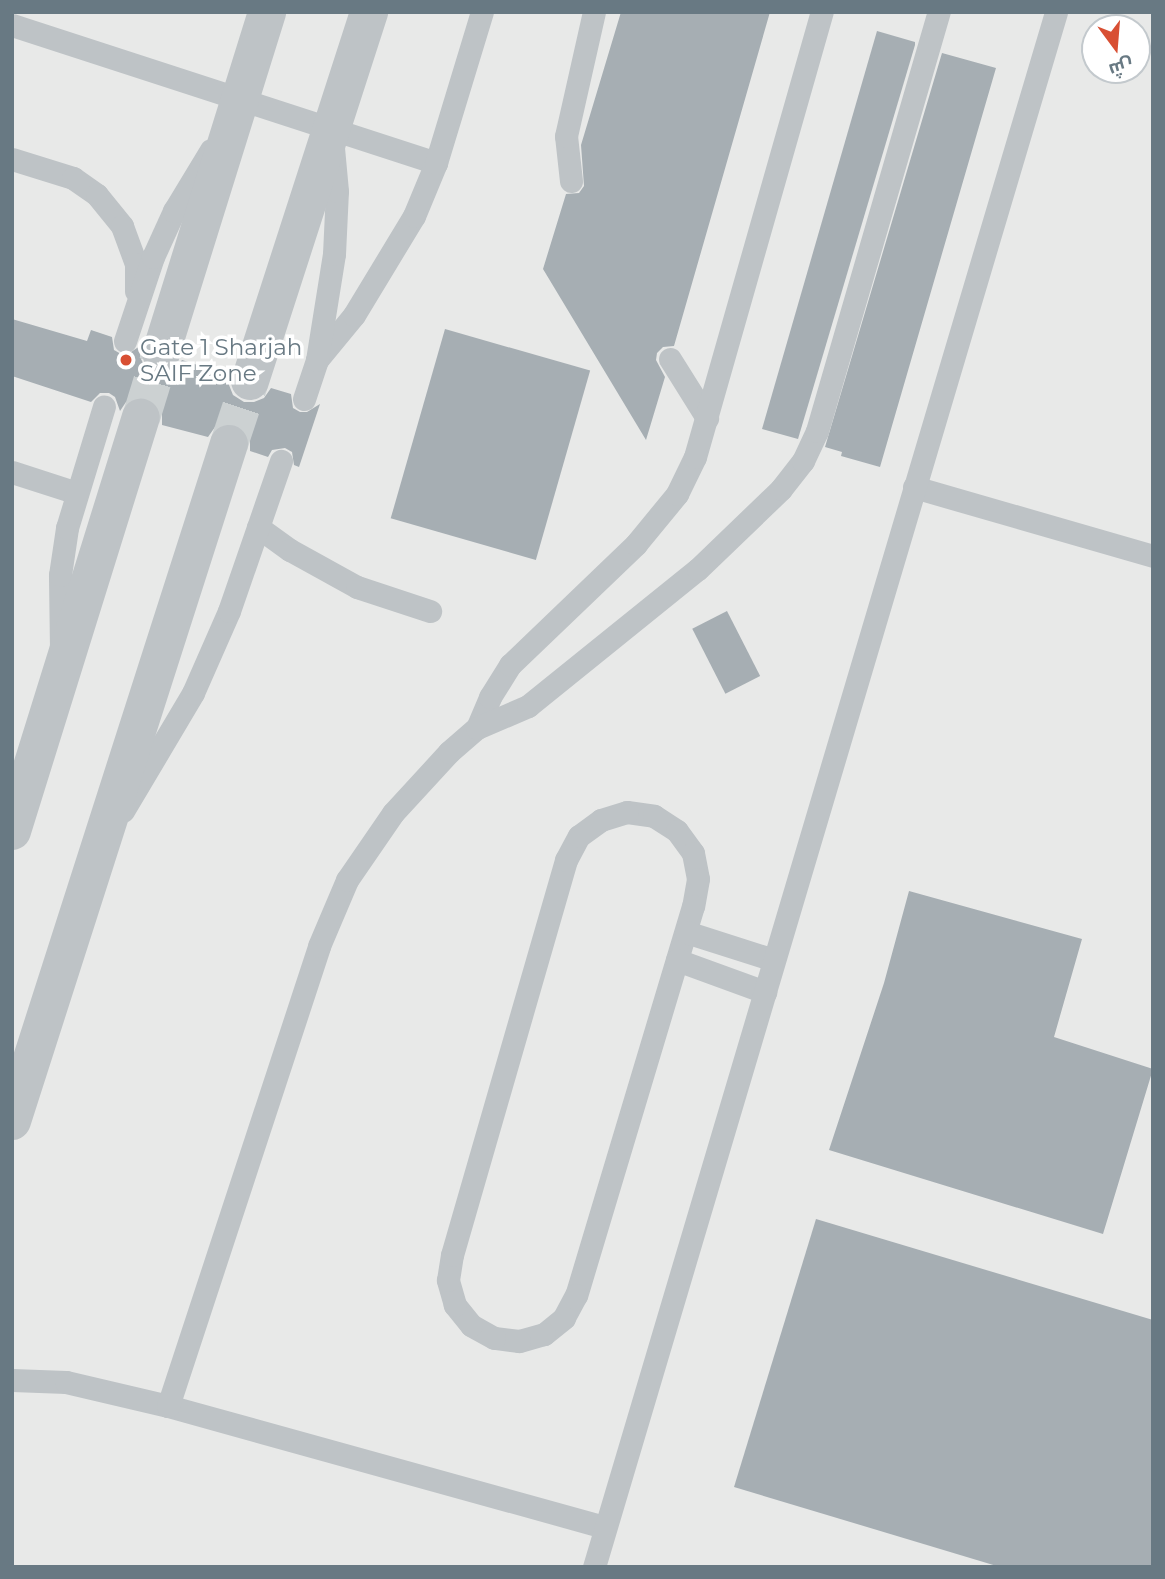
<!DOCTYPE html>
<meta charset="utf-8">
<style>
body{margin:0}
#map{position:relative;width:1165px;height:1579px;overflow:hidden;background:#f7f7f4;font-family:Montserrat,Cairo,sans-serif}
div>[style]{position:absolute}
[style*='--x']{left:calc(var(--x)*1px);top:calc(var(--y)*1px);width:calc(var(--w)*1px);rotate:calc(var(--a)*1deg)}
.built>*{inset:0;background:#e8e9e8}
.building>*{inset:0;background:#a6aeb3;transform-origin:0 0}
.minor-tunnel>*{height:38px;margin-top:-19px;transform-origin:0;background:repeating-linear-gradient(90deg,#ccd1d2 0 38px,transparent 0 57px)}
.service>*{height:23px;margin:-11.5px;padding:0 11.5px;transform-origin:11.5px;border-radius:11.5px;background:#bec3c6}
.minor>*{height:38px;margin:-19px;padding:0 19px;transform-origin:19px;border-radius:19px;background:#bec3c6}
.dots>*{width:19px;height:19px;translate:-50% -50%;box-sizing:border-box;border:4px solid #fff;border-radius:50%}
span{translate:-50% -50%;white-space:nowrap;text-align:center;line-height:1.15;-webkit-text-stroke:7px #fff;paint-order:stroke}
.poi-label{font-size:23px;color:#687983}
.left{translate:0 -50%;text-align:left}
.frame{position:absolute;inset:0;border:14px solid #687983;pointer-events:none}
.north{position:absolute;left:1081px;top:14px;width:70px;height:70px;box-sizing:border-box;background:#fff;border:2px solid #c3c9cd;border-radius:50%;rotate:164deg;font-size:19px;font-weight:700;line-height:28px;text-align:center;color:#687983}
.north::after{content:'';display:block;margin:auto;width:24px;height:32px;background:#d84f33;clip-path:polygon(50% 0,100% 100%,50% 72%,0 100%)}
</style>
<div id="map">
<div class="built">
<i style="clip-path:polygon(evenodd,12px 12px,1153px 12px,1153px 1567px,12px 1567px,12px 12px,1095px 28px,1137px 28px,1137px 70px,1095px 70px,1095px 28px)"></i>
</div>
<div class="building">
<i style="clip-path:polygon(621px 12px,770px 12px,674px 346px,663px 347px,657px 353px,656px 360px,665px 377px,646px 440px,543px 269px,566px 194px,579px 193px,584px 186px,581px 145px)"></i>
<i style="clip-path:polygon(877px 31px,915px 42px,915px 45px,798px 439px,762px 429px)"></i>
<i style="clip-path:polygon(942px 53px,996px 68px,880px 467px,841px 456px,842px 452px,825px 447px)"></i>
<i style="clip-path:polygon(12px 319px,87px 341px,91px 330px,112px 337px,114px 350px,121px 354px,128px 354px,140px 346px,140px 357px,145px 367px,155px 374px,166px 374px,175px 369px,182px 360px,229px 375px,229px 385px,233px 395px,244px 402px,254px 402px,264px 398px,271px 388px,291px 394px,293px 408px,300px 412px,307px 412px,320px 404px,299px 467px,294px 465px,292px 452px,285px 448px,272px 450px,268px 457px,250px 451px,250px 440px,246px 430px,235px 423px,224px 423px,215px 427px,208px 437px,162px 425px,162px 413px,157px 404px,148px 397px,136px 397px,126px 402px,120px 411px,115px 397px,109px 393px,100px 393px,91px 402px,12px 376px)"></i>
<i style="left:445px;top:329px;width:151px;height:197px;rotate:16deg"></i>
<i style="left:727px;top:611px;width:73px;height:39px;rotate:63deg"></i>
<i style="clip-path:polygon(909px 891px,1082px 939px,1054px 1037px,1153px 1069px,1103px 1234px,829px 1150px,884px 983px)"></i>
<i style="clip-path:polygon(816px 1219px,1153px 1320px,1153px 1567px,1000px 1567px,734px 1487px)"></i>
</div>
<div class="minor-tunnel">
<i style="--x:141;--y:418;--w:68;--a:-72.9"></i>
<i style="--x:229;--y:444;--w:66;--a:-71.6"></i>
</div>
<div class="service">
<i style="--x:12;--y:25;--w:446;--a:18"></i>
<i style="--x:12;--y:159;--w:64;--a:17.3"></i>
<i style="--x:73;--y:178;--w:29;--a:35"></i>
<i style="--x:97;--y:195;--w:40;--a:51"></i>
<i style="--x:122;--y:226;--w:40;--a:69.8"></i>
<i style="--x:136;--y:264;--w:27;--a:90"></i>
<i style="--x:571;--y:181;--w:45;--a:-96.3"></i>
<i style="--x:566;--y:136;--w:127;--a:-77.3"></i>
<i style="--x:125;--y:341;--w:89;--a:-71.6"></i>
<i style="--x:153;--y:257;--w:51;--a:-65.5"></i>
<i style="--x:174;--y:211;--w:71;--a:-58.8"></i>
<i style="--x:670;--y:359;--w:70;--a:57.9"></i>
<i style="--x:317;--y:360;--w:58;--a:-50.6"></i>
<i style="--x:354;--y:315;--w:116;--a:-58.8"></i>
<i style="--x:414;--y:216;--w:57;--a:-67.5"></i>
<i style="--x:436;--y:163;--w:158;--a:-73.1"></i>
<i style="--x:304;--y:399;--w:41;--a:-71.6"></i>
<i style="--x:317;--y:360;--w:107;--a:-80.9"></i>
<i style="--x:334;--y:254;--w:63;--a:-87.3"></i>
<i style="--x:337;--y:191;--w:43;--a:-95.3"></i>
<i style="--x:12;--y:472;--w:68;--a:17.9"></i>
<i style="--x:914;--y:487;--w:249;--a:16.1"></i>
<i style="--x:258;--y:527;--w:39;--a:36"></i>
<i style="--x:290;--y:550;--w:77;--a:28.9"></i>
<i style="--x:357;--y:587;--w:77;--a:18.2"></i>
<i style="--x:61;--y:649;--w:74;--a:-90.8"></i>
<i style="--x:60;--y:575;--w:48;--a:-81.5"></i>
<i style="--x:67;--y:528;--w:127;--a:-73.1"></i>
<i style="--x:477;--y:728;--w:34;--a:-67"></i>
<i style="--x:490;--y:697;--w:38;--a:-58"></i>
<i style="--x:510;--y:665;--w:175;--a:-43.8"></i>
<i style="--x:636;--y:544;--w:65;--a:-50.6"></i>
<i style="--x:677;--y:494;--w:41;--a:-64.1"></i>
<i style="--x:695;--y:457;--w:463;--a:-74.1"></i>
<i style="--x:123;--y:811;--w:137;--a:-59.3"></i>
<i style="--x:193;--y:693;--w:90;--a:-66.3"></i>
<i style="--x:229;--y:611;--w:159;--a:-70.9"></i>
<i style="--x:627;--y:812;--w:27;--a:8"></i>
<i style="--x:654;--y:816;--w:27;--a:33"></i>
<i style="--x:677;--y:831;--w:27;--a:54"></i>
<i style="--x:693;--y:853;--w:26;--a:79"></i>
<i style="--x:698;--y:879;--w:27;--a:100"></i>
<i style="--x:693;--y:906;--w:406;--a:106.7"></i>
<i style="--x:576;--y:1295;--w:26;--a:118"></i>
<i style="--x:564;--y:1318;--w:26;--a:141"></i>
<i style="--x:544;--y:1334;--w:26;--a:164"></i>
<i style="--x:519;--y:1341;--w:25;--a:-173"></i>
<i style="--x:494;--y:1338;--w:26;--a:-151"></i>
<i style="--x:471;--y:1325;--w:26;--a:-129"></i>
<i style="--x:455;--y:1305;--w:26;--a:-106"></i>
<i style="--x:448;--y:1280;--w:25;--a:-81"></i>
<i style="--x:452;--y:1255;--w:411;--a:-73.9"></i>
<i style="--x:566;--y:860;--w:27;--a:-62"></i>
<i style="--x:579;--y:836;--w:27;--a:-36"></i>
<i style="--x:601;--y:820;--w:27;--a:-17"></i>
<i style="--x:686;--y:932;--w:92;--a:17.7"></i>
<i style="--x:677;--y:960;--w:94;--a:20"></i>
<i style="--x:12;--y:1380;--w:54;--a:2.1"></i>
<i style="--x:66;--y:1382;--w:105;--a:13.2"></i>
<i style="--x:168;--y:1406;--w:453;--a:15.5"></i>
<i style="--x:168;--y:1406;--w:484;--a:-71.8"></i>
<i style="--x:319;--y:946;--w:72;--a:-67"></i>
<i style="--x:347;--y:880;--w:81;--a:-55.5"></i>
<i style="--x:393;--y:813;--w:83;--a:-47.4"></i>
<i style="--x:449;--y:752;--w:37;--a:-41"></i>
<i style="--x:477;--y:728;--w:56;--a:-23.3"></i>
<i style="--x:528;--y:706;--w:218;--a:-38.9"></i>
<i style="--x:698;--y:569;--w:115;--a:-43.9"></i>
<i style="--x:781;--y:489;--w:36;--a:-52"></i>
<i style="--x:803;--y:461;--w:33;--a:-65"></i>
<i style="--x:817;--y:431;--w:436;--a:-73.8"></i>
<i style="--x:594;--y:1567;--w:1622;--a:-73.45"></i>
</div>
<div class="minor">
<i style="--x:161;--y:353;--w:357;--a:-72.7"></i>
<i style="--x:250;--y:381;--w:388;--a:-72.1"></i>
<i style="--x:12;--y:831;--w:433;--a:-72.7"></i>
<i style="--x:12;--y:1121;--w:711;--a:-72.23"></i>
</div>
<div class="dots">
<i style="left:126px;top:360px;background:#d84f33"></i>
</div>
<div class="poi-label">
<span class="left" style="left:140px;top:360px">Gate 1 Sharjah<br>SAIF Zone</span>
</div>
<div class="frame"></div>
<div class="north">ش</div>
</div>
